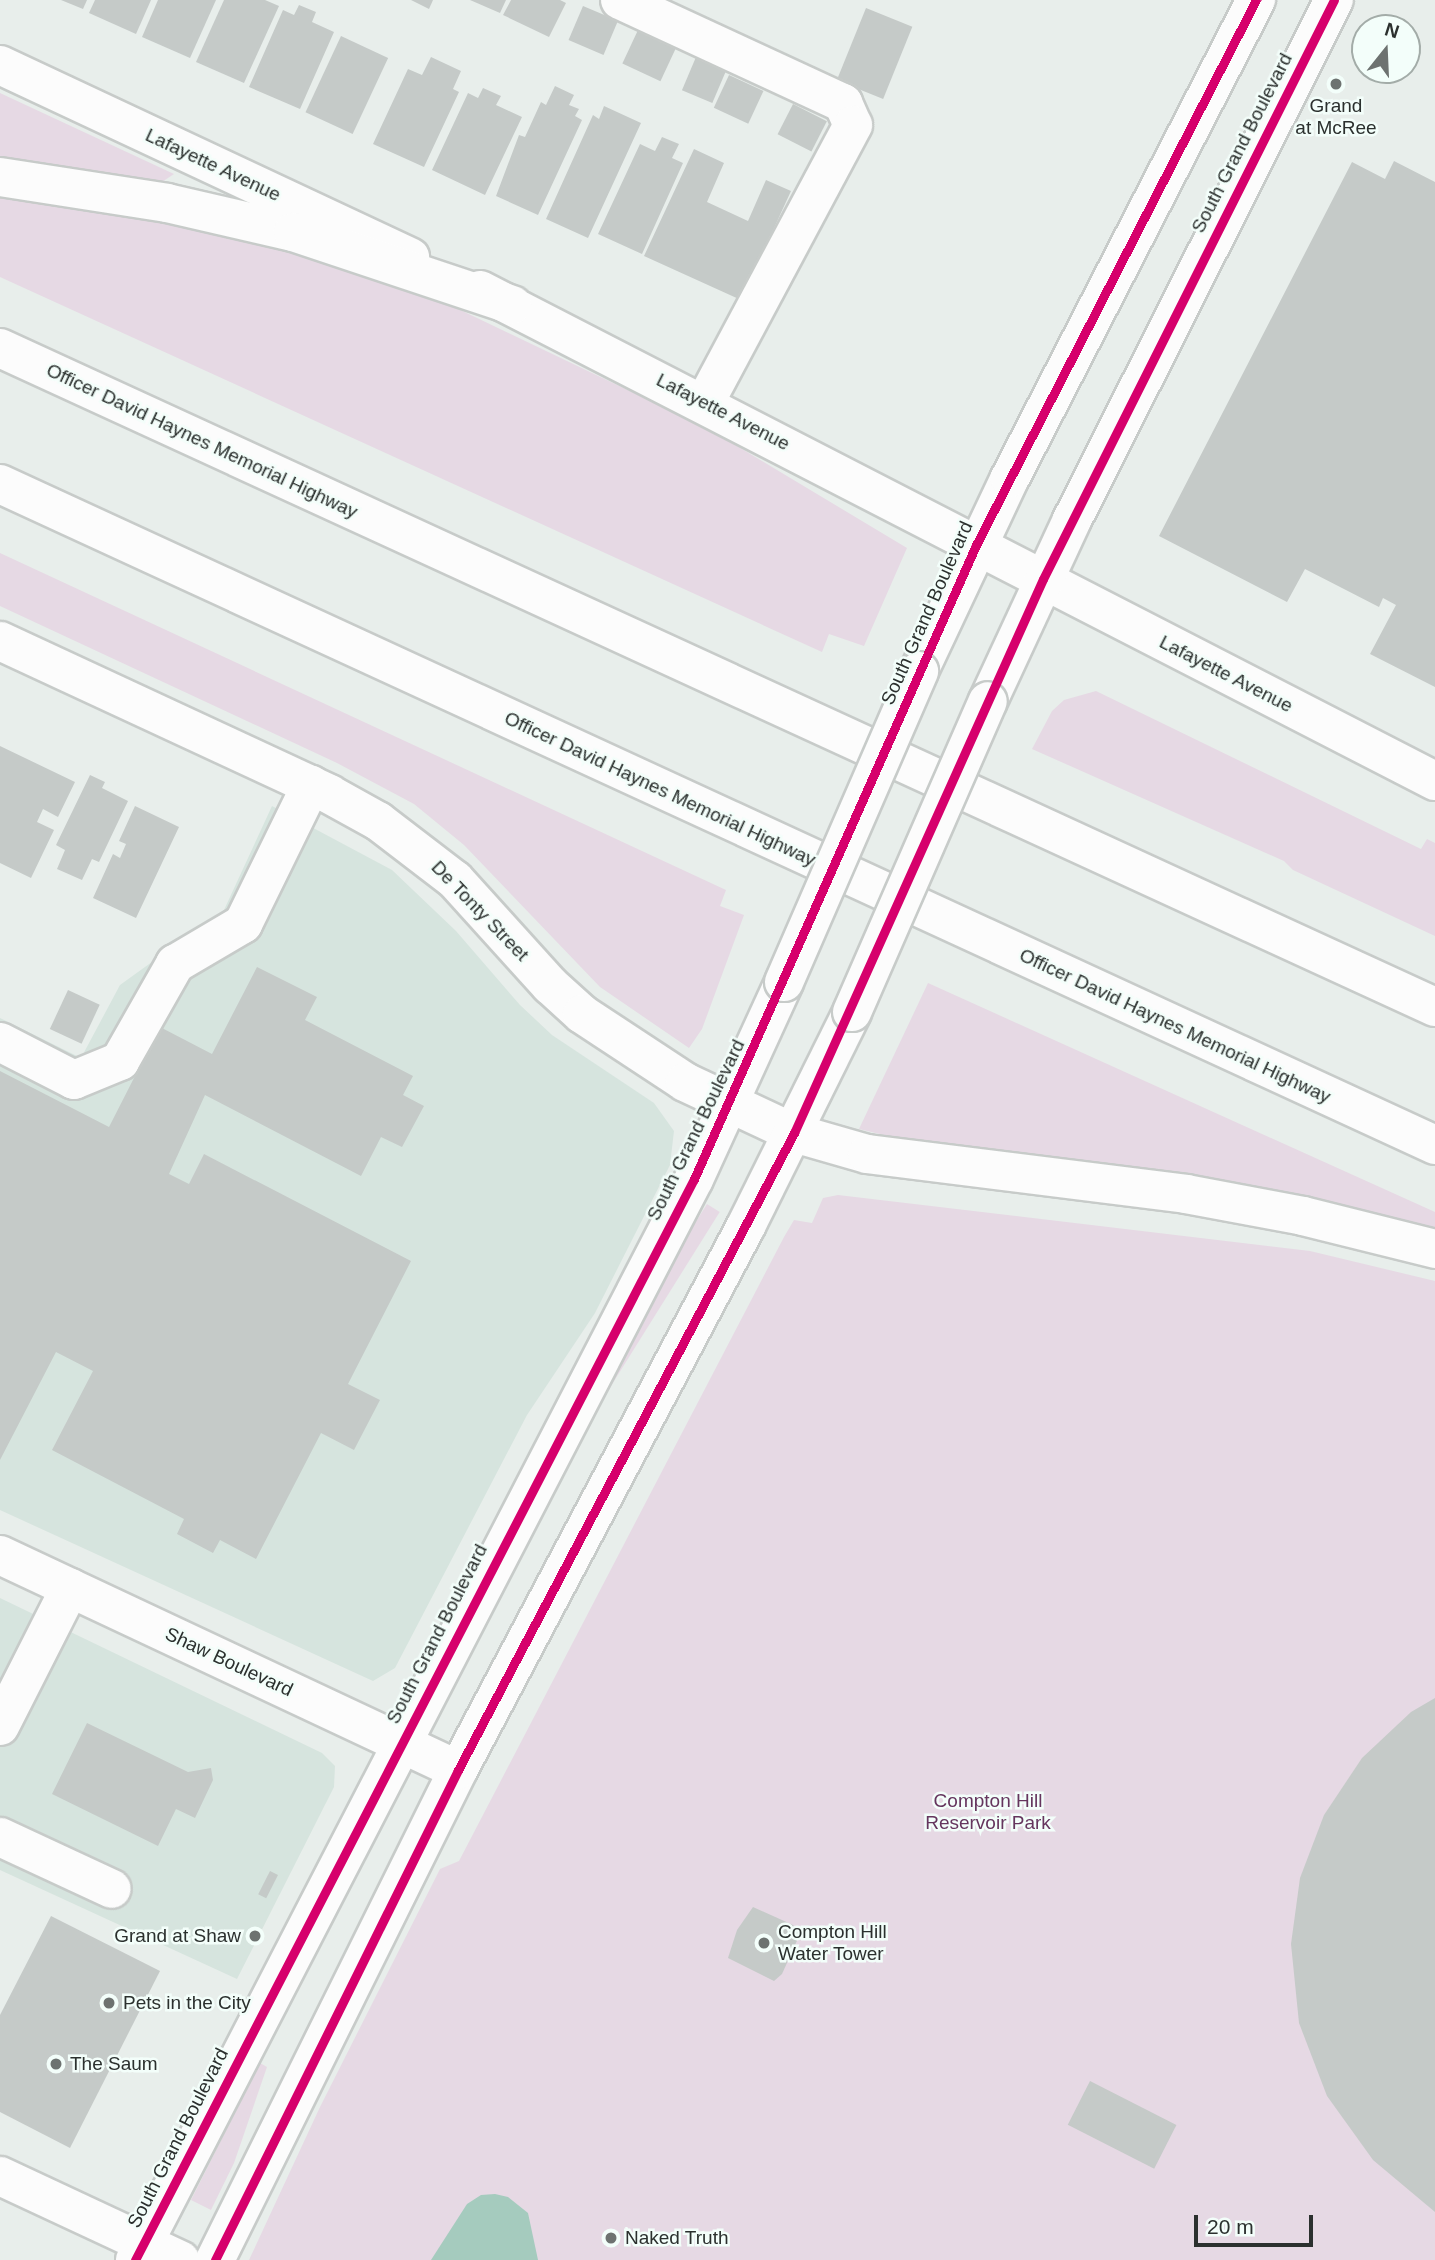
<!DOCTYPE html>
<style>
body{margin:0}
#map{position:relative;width:1435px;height:2260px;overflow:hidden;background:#e8eeeb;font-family:Helvetica,sans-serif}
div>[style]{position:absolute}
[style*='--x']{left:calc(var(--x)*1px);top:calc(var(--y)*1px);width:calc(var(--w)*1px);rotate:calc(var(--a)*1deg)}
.built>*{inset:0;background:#d6e4de}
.green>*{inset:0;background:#e6d9e4;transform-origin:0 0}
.water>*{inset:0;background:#a5cbbe}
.building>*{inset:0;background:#c5cac8;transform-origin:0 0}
.roads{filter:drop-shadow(2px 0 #c7cbc9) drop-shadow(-2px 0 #c7cbc9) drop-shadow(0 2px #c7cbc9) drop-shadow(0 -2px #c7cbc9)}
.minor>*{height:38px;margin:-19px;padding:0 19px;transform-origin:19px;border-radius:19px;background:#fcfcfc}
.major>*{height:38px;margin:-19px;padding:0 19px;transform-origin:19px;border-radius:19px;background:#fcfcfc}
.highway>*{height:38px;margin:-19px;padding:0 19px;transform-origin:19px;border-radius:19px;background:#fcfcfc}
.bridges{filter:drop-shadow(2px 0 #c7cbc9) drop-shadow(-2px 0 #c7cbc9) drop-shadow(0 2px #c7cbc9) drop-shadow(0 -2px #c7cbc9)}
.major-bridge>*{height:38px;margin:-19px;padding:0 19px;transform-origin:19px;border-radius:19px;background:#fcfcfc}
.cycleway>*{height:9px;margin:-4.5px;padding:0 4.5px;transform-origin:4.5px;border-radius:4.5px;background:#d6006c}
.dots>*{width:19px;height:19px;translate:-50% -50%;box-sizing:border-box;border:4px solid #f3fefa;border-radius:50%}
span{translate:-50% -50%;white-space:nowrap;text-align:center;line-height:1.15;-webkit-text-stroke:5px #f3fefa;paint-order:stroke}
.poi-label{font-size:19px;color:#2b302e}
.left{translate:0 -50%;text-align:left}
.right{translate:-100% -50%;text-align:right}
.street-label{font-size:19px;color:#2b302e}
.park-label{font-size:19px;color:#65355e}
.north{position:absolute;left:1351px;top:14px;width:70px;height:70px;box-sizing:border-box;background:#f3fefa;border:2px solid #a3aca8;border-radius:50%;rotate:18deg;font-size:19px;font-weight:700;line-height:28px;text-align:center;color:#2b302e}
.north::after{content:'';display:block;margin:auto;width:24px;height:32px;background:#6d7270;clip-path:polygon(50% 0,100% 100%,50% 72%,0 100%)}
.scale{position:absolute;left:1194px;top:2215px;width:119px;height:32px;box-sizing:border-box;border:4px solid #2b302e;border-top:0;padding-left:9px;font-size:21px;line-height:24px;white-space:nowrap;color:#2b302e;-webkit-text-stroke:5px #f3fefa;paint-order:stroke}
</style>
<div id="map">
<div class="built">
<i style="clip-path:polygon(272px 806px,392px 870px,456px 931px,520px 1005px,552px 1035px,654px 1103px,674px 1131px,670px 1165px,595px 1313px,527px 1415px,395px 1668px,373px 1681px,0 1510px,0 1018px,81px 1058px,120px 985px,224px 910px)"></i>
<i style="clip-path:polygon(0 1598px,322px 1753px,335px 1766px,334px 1787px,237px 1979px,0 1870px)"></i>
</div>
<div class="green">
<i style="clip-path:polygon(0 93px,174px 174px,162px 182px,0 158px)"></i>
<i style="clip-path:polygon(0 196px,141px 217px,294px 249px,429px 295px,707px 428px,907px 548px,864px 646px,829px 634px,822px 652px,0 277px)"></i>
<i style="clip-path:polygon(0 553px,726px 890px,720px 906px,744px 915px,702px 1029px,689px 1048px,600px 987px,464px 845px,414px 804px,337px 763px,0 606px)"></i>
<i style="clip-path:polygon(1096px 691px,1421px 849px,1427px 839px,1435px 843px,1435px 936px,1293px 870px,1284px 861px,1032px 749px,1052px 711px,1064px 700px)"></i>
<i style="clip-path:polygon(928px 983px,1435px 1212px,1435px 1232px,909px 1141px,859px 1129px)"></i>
<i style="clip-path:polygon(838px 1195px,1310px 1251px,1435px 1281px,1435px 2260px,249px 2260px,320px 2107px,440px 1869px,459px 1861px,784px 1237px,794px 1220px,812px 1223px,823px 1198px)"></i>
<i style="left:707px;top:1204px;width:15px;height:524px;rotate:32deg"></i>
<i style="clip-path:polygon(260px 2063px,267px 2067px,234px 2163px,211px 2210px,191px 2200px)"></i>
</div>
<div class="water">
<i style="clip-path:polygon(495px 2194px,508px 2197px,528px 2213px,538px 2260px,431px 2260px,467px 2204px,481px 2195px)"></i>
</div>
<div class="building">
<i style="clip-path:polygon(61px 0,87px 0,83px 9px)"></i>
<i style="clip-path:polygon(95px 0,151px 0,136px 34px,89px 13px)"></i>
<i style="clip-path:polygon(158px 0,216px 0,190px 58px,142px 37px)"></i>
<i style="clip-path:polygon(224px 0,265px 0,279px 6px,244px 83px,196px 62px)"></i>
<i style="clip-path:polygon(411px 0,433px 0,429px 9px)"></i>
<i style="clip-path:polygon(470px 0,506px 0,500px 13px)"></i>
<i style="clip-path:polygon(511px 0,560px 0,566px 3px,549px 37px,503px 15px)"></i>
<i style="clip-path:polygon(299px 5px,316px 12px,312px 22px,334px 32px,300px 109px,249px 87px,283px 10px,294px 15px)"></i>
<i style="left:583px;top:6px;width:38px;height:37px;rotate:23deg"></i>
<i style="left:866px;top:8px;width:50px;height:78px;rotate:22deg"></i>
<i style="left:638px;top:30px;width:42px;height:37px;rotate:25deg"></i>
<i style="left:341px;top:36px;width:52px;height:84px;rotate:25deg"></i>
<i style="clip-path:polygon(431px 57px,461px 71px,453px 89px,459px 92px,424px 167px,373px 144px,408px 69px,422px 75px)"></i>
<i style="left:696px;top:57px;width:33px;height:36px;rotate:23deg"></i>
<i style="left:729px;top:75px;width:38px;height:36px;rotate:25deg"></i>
<i style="clip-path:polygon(555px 86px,574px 95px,569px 105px,579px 109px,575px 116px,582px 120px,538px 215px,496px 196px,519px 135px,525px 137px,541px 102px,546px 105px)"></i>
<i style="clip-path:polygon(483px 88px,501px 96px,496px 105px,522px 117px,485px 195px,432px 170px,468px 93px,478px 98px)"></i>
<i style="left:793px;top:104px;width:38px;height:34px;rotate:27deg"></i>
<i style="clip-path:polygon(604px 106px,641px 123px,588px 238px,546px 219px,593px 115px,599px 119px)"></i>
<i style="clip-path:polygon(662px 137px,679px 144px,672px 158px,683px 163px,642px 254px,598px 234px,640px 144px,655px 151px)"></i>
<i style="clip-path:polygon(694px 149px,724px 163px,707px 202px,748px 221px,766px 180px,791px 191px,741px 300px,644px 256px)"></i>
<i style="clip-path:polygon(1394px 161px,1435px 182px,1435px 687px,1370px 654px,1396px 605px,1383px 598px,1379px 607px,1305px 569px,1287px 602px,1159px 536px,1352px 162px,1385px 179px)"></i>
<i style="clip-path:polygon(0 746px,75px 782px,58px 817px,43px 809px,37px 822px,54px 830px,31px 878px,0 863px)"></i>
<i style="clip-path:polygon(90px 775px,105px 782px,102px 788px,128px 801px,99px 862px,92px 859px,82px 880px,57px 869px,65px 850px,56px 845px)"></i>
<i style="clip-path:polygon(135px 806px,179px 827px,136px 918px,93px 898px,113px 854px,120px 858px,126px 844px,119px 841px)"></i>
<i style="clip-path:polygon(257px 967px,317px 997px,305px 1020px,413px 1076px,403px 1095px,424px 1106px,402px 1147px,381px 1137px,361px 1176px,205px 1095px,169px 1174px,189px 1184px,204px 1154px,411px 1261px,348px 1384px,380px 1400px,354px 1450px,321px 1433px,256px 1559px,220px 1540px,213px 1553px,177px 1534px,184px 1519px,52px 1450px,93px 1371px,56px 1352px,0 1460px,0 1071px,109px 1127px,160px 1027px,212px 1054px)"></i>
<i style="left:68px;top:990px;width:35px;height:43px;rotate:25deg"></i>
<i style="clip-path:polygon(1435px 1698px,1435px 2212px,1373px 2160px,1327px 2096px,1299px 2023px,1291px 1944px,1300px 1878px,1324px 1815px,1362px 1758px,1411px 1712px)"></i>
<i style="clip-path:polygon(87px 1723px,188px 1772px,211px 1768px,213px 1780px,195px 1818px,176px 1809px,158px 1846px,52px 1794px)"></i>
<i style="left:270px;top:1871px;width:9px;height:26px;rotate:27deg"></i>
<i style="clip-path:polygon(753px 1907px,793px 1925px,800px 1934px,782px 1974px,774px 1981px,728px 1958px,737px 1930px)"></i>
<i style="clip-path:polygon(51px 1916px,160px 1971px,70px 2148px,0 2112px,0 2015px)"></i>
<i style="left:1090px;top:2081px;width:97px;height:49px;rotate:27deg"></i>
</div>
<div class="roads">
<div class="minor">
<i style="--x:620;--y:0;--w:246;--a:24.8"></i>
<i style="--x:843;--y:103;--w:24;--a:66"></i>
<i style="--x:853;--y:125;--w:314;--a:118.1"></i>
<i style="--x:0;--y:65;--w:453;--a:25.1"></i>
<i style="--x:480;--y:290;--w:1074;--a:27.21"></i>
<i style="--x:0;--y:641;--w:363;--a:24.9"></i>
<i style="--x:329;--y:794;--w:56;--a:28.9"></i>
<i style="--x:378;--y:821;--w:97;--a:37.5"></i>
<i style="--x:455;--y:880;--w:142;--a:47.9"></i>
<i style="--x:550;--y:985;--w:43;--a:42.2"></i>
<i style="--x:582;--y:1014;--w:123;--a:33.4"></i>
<i style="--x:685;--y:1082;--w:120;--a:25.1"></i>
<i style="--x:0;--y:1042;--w:83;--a:27.2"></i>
<i style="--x:74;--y:1080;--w:50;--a:-22.4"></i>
<i style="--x:120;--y:1061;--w:112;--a:-60.4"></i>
<i style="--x:175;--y:964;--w:79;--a:-30.5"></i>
<i style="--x:243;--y:924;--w:155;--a:-63.9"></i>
<i style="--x:0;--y:1555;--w:506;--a:25.15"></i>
<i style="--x:0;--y:1726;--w:155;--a:-63.1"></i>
<i style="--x:0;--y:1837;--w:123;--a:24.9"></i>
<i style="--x:0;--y:2176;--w:199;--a:25"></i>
</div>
<div class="major">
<i style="--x:919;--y:671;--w:213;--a:-64.8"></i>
<i style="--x:1010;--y:478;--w:538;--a:-62.77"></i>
<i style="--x:988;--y:701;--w:200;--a:-65.1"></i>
<i style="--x:1072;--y:520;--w:582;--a:-63.26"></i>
<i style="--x:135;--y:2260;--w:1217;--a:-62.66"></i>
<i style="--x:694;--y:1179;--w:217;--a:-65.4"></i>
<i style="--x:215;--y:2260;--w:547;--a:-63.62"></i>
<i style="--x:458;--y:1770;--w:616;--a:-62.1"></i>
<i style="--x:746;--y:1226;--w:239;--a:-63.6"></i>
</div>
<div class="highway">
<i style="--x:0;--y:177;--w:169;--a:8.8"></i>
<i style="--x:167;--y:203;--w:129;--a:13"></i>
<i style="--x:293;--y:232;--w:231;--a:18.4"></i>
<i style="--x:0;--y:348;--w:1579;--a:24.67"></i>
<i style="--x:0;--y:484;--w:1580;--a:24.73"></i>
<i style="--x:794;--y:1133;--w:76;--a:16"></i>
<i style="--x:867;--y:1154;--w:321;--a:7.1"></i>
<i style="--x:1186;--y:1194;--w:119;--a:10.6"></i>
<i style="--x:1303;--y:1216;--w:136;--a:14"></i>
</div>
</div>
<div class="bridges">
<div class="major-bridge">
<i style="--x:784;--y:982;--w:339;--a:-66.5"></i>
<i style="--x:852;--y:1012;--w:339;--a:-66.4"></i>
</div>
</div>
<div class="cycleway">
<i style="--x:135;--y:2260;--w:1217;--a:-62.66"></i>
<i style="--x:694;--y:1179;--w:694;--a:-66.02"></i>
<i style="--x:976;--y:545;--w:613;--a:-62.81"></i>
<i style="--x:215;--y:2260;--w:547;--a:-63.62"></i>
<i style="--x:458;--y:1770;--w:720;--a:-62.19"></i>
<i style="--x:794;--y:1133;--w:607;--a:-65.8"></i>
<i style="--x:1043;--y:579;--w:648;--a:-63.32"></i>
</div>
<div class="dots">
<i style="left:1336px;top:84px;background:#6d7270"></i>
<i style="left:255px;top:1936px;background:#6d7270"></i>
<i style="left:764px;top:1943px;background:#6d7270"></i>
<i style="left:109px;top:2003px;background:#6d7270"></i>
<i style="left:56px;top:2064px;background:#6d7270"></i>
<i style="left:611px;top:2238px;background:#6d7270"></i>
</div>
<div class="poi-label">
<span style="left:1336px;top:117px">Grand<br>at McRee</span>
<span class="left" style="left:778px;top:1943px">Compton Hill<br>Water Tower</span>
<span class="right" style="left:241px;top:1936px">Grand at Shaw</span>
<span class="left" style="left:123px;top:2003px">Pets in the City</span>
<span class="left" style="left:70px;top:2064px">The Saum</span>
<span class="left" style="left:625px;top:2238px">Naked Truth</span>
</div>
<div class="street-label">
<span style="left:1242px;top:143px;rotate:-63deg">South Grand Boulevard</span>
<span style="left:213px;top:165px;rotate:25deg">Lafayette Avenue</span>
<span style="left:723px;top:412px;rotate:27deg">Lafayette Avenue</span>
<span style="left:202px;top:441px;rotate:25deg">Officer David Haynes Memorial Highway</span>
<span style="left:927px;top:613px;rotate:-66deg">South Grand Boulevard</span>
<span style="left:1226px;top:674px;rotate:27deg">Lafayette Avenue</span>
<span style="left:660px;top:789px;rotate:25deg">Officer David Haynes Memorial Highway</span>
<span style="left:480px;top:911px;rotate:46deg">De Tonty Street</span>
<span style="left:1175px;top:1026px;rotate:25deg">Officer David Haynes Memorial Highway</span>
<span style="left:696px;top:1130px;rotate:-64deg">South Grand Boulevard</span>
<span style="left:437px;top:1634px;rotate:-63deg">South Grand Boulevard</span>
<span style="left:229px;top:1662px;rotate:25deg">Shaw Boulevard</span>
<span style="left:178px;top:2138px;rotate:-63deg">South Grand Boulevard</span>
</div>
<div class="park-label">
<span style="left:988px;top:1812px">Compton Hill<br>Reservoir Park</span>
</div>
<div class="north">N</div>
<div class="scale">20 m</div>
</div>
